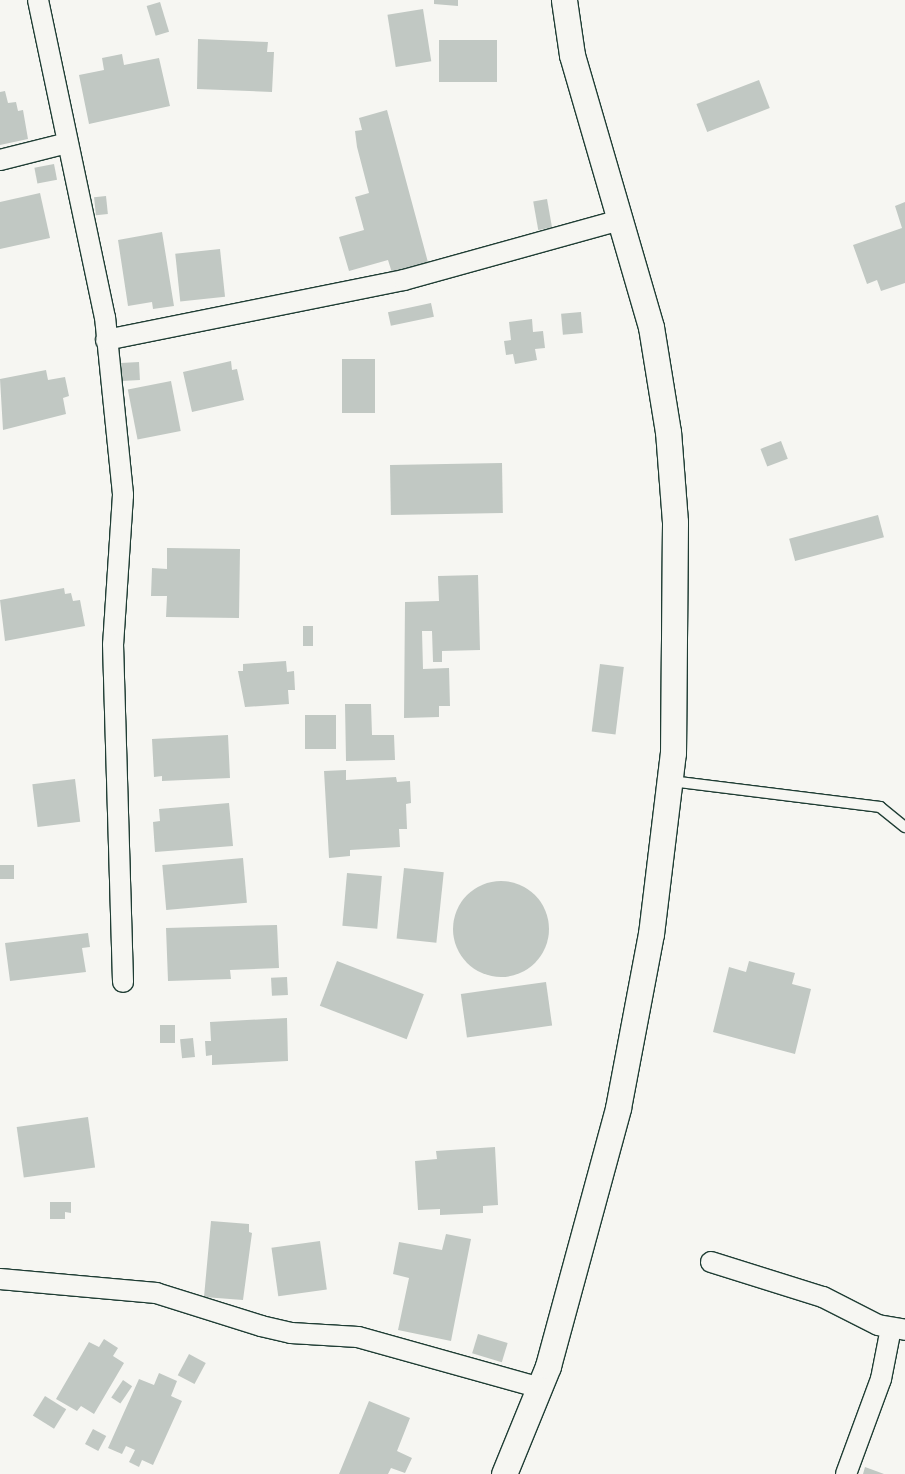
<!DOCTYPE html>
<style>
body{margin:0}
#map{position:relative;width:905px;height:1474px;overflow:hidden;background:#f6f6f2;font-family:"Gochi Hand",sans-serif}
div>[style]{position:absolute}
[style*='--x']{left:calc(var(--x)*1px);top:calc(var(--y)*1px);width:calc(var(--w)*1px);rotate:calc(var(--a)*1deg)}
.building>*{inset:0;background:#c1c8c3;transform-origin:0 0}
.round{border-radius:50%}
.roads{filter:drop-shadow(1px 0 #1f3d34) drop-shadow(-1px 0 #1f3d34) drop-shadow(0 1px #1f3d34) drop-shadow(0 -1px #1f3d34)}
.service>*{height:10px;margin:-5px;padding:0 5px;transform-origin:5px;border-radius:5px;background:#f6f6f2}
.minor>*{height:20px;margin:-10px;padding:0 10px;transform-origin:10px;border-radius:10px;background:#f6f6f2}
.tertiary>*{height:25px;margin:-12.5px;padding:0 12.5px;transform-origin:12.5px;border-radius:12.5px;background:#f6f6f2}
span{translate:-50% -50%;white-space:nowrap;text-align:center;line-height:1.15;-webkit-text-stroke:5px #f6f6f2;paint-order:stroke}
</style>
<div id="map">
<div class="building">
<i style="clip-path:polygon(434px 0,458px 0,458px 6px,434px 4px)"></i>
<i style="left:160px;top:2px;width:31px;height:14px;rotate:73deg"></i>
<i style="left:423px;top:9px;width:53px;height:36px;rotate:81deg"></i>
<i style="clip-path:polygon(198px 39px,268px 42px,267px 52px,274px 52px,272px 92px,197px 89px)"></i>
<i style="left:439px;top:40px;width:58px;height:42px"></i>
<i style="clip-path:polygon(122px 54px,124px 65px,159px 58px,170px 106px,89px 124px,79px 75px,104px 70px,102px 58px)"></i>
<i style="left:759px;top:80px;width:30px;height:67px;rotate:69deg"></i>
<i style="clip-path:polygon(5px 91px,8px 103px,16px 102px,18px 111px,23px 110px,28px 139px,0 145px,0 92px)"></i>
<i style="clip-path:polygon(387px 110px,429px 266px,393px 276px,388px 260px,349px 271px,339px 237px,364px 230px,355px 197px,369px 193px,357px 147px,355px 131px,362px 130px,359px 118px)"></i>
<i style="left:54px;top:164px;width:16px;height:20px;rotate:79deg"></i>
<i style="clip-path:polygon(40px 193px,50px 238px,0 249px,0 202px)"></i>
<i style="left:106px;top:196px;width:18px;height:12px;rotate:84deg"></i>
<i style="left:547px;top:199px;width:29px;height:14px;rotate:80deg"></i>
<i style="clip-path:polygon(905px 202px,905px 283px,881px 291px,877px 280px,867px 284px,853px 245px,902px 228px,895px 206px)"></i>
<i style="clip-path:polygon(162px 232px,174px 306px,153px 309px,152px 302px,128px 306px,118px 240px)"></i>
<i style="left:220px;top:249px;width:48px;height:45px;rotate:84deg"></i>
<i style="left:431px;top:303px;width:14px;height:44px;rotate:78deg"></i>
<i style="left:581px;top:312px;width:21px;height:20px;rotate:85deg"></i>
<i style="clip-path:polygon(532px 319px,533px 332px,543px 331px,545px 348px,535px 349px,537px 360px,515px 364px,513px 354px,506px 355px,504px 341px,511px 340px,509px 322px)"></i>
<i style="left:342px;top:359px;width:33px;height:54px"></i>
<i style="clip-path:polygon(231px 361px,232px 370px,237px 369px,244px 400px,192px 412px,183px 372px)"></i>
<i style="left:139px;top:362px;width:18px;height:23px;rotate:87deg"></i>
<i style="clip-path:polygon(46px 370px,48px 380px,65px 377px,69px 396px,63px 398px,66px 414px,3px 430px,0 379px)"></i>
<i style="left:171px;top:381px;width:51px;height:44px;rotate:79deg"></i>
<i style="left:781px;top:441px;width:19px;height:22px;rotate:69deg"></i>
<i style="left:502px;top:463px;width:50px;height:112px;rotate:89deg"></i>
<i style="left:878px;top:515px;width:23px;height:92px;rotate:75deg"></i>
<i style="clip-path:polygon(167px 548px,240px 549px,239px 618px,166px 617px,167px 596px,151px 596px,152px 568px,167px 569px)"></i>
<i style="clip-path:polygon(478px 575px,480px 650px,442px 651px,442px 662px,433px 662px,432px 631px,422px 631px,423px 669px,449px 668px,450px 706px,439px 706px,439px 717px,404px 718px,405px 602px,439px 601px,438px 576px)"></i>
<i style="clip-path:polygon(64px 588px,65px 594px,71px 593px,73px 601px,80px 600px,85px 626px,5px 641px,0 600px)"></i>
<i style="left:303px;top:626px;width:10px;height:20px"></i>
<i style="clip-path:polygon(286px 661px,287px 672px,294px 671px,295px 690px,288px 690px,289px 704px,245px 707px,238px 671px,243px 671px,243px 664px)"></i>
<i style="left:600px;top:664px;width:24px;height:68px;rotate:7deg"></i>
<i style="clip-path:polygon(345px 704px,371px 704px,372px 735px,394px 735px,395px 760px,346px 761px)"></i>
<i style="left:305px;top:715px;width:31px;height:34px"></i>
<i style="clip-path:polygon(228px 735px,230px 778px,162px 781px,162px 776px,154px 777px,152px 739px)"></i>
<i style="clip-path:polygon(346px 770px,346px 780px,396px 777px,397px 782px,410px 781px,411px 803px,406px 804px,407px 829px,399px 829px,400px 847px,350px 850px,350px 856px,329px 858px,324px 771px)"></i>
<i style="left:75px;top:779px;width:43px;height:43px;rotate:83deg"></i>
<i style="clip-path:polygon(229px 803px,233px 846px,155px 852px,153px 822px,160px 821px,159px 809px)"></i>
<i style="left:243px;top:858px;width:45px;height:81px;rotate:85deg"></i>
<i style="left:0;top:865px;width:14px;height:14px"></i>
<i style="left:404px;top:868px;width:40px;height:71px;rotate:6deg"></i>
<i style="left:347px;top:873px;width:35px;height:53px;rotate:5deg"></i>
<i class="round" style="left:453px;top:881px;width:96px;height:96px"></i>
<i style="clip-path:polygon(277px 925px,279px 968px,230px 970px,231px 979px,168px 981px,166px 928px)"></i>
<i style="clip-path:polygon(88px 933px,90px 947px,82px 948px,86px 972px,10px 981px,5px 943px)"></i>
<i style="left:337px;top:961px;width:93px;height:48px;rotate:21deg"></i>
<i style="clip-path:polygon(749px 961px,795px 973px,792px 984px,811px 989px,795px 1054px,713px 1032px,729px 967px,746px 972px)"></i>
<i style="left:287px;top:977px;width:18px;height:16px;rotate:87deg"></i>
<i style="left:546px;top:982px;width:44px;height:86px;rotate:82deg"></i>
<i style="clip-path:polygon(287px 1018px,288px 1061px,212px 1065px,212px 1055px,206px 1056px,205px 1041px,211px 1041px,210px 1022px)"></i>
<i style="left:160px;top:1025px;width:15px;height:18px"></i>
<i style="left:193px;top:1038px;width:19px;height:13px;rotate:84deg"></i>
<i style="left:88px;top:1117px;width:51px;height:72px;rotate:82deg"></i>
<i style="clip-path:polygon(495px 1147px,498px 1205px,483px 1206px,483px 1213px,440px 1215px,440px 1209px,418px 1210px,415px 1161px,437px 1159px,436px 1151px)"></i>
<i style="clip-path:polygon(50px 1202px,71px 1202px,71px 1213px,65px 1212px,65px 1219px,50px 1219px)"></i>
<i style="clip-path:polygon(211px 1221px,249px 1224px,249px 1232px,252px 1233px,243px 1300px,204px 1297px)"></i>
<i style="clip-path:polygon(446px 1234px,471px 1239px,451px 1341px,398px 1330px,409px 1278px,393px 1274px,399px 1242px,442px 1250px)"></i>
<i style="left:320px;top:1241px;width:49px;height:49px;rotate:82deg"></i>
<i style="left:478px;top:1334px;width:31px;height:20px;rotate:17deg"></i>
<i style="clip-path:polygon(104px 1339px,118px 1348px,113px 1356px,124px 1363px,94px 1414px,81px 1406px,77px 1411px,56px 1399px,89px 1342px,99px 1347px)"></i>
<i style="left:189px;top:1354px;width:19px;height:24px;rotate:28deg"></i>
<i style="clip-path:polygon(159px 1373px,177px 1381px,171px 1396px,182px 1401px,153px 1465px,142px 1460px,139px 1467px,129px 1462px,135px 1450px,126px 1446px,122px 1454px,108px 1448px,139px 1379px,154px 1385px)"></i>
<i style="left:123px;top:1380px;width:11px;height:21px;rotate:34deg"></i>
<i style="left:45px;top:1396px;width:25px;height:23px;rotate:32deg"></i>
<i style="clip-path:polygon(369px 1401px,410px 1418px,397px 1451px,412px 1458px,405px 1473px,391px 1468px,388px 1474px,339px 1474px)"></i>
<i style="left:93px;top:1429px;width:15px;height:17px;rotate:28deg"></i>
<i style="clip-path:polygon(865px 1467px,884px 1474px,863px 1474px)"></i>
</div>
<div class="roads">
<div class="service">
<i style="--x:671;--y:781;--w:211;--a:7.1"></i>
<i style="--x:880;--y:807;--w:32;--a:39"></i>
</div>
<div class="minor">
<i style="--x:38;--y:0;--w:324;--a:78.1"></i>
<i style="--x:105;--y:317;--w:179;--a:84.2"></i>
<i style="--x:123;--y:495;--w:149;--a:93.8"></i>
<i style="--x:113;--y:644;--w:338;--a:88.3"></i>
<i style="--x:0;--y:160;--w:69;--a:-14.2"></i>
<i style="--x:106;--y:340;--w:304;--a:-11.4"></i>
<i style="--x:404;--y:280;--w:225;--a:-15.5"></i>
<i style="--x:711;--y:1262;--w:117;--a:17.4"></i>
<i style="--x:823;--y:1297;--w:62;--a:27"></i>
<i style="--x:878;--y:1325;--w:27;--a:10"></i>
<i style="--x:0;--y:1279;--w:157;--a:5.1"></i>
<i style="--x:156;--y:1293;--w:110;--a:17.4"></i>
<i style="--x:261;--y:1326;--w:31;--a:13"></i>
<i style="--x:291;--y:1333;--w:67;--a:3.4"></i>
<i style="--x:358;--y:1337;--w:190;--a:15.6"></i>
<i style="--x:846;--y:1474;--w:101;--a:-69.8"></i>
<i style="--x:881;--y:1379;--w:52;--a:-78.9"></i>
</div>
<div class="tertiary">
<i style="--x:504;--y:1474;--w:117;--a:-67.8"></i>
<i style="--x:548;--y:1366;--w:267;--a:-74.8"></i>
<i style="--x:618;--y:1108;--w:177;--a:-79.3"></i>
<i style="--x:651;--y:934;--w:182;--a:-83.1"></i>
<i style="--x:673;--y:753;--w:231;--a:-89.5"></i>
<i style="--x:675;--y:522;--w:90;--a:-94.4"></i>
<i style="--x:668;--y:432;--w:106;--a:-99.2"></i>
<i style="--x:651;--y:327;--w:283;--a:-106.2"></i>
<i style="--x:572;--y:55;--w:56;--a:-98.3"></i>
</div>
</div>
</div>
